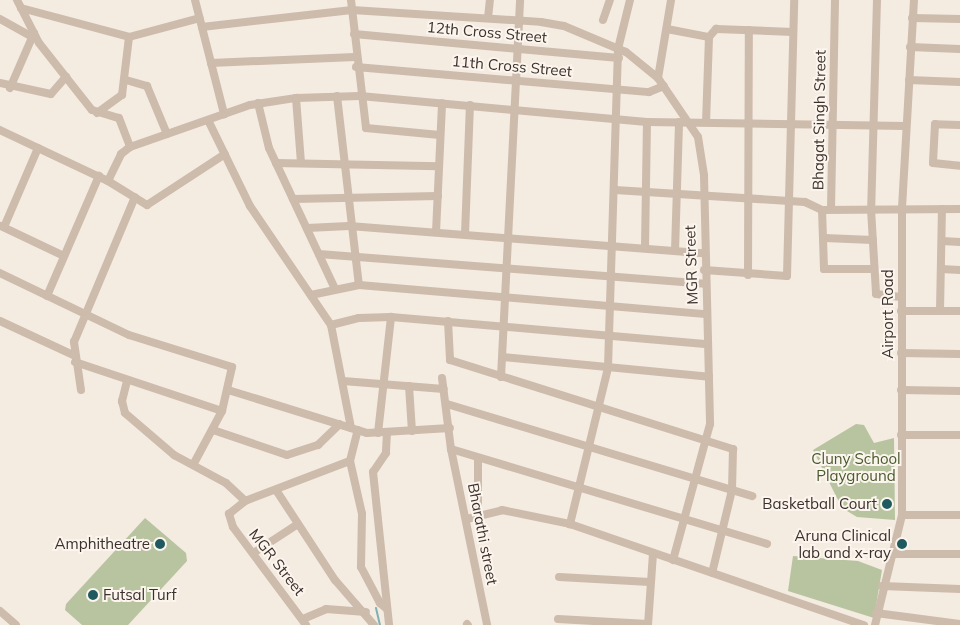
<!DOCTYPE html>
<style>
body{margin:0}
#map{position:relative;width:960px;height:625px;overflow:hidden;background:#f4ebe1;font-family:Mulish,sans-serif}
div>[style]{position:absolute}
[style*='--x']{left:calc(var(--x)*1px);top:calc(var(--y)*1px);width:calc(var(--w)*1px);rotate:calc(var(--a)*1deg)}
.green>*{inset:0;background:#b8c4a0}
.stream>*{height:2px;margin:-1px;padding:0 1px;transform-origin:1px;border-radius:1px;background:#7fb0b2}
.minor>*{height:8px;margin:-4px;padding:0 4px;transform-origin:4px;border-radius:4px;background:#cdbbac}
.dots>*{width:14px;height:14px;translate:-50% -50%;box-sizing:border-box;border:2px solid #fbf5ee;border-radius:50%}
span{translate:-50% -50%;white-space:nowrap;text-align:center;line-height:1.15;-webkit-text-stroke:4px #fbf5ee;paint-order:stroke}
.street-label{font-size:15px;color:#3b302b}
.park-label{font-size:15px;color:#4a5a2e}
.poi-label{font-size:15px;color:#3b302b}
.right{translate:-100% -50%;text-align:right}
.left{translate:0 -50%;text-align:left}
</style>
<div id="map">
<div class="green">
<i style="clip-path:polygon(856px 424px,864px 425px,874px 443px,894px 438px,895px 520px,857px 517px,842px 508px,813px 450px)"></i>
<i style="clip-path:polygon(145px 518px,186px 553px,187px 561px,128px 625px,82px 625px,65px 610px,66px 604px)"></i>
<i style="clip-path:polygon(793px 556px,858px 561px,882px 570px,874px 618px,788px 591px)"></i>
</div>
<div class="stream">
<i style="--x:376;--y:608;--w:17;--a:77"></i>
</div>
<div class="minor">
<i style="--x:17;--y:0;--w:48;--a:62.9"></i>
<i style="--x:39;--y:43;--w:85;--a:51.7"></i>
<i style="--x:92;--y:110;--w:28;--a:17"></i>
<i style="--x:119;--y:118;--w:31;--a:69"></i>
<i style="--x:195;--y:0;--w:118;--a:75.7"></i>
<i style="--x:351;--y:0;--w:129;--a:83.3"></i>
<i style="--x:366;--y:128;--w:74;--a:5.4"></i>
<i style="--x:630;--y:0;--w:50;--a:103.8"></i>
<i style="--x:618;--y:49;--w:319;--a:91.8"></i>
<i style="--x:608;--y:368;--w:161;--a:103.7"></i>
<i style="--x:570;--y:524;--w:311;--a:19"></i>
<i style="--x:877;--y:0;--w:209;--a:91.6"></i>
<i style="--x:871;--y:209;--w:85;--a:86.6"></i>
<i style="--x:876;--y:294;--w:25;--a:7"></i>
<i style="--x:21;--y:8;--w:112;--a:15"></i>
<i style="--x:129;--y:37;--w:73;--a:-15"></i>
<i style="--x:488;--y:18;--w:18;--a:-84"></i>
<i style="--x:912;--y:18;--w:48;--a:1.2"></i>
<i style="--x:0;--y:19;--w:38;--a:29"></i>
<i style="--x:603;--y:20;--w:21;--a:-71"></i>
<i style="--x:202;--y:27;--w:151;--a:-6.5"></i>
<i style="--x:352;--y:10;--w:189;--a:3.6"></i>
<i style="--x:541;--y:22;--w:23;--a:10"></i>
<i style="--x:564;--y:26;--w:67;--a:22.8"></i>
<i style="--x:626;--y:52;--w:41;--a:39.1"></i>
<i style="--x:658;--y:78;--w:71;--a:55.9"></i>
<i style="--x:698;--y:137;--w:39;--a:81"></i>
<i style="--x:704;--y:176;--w:248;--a:88.6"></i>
<i style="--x:710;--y:424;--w:141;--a:105.2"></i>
<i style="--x:667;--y:29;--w:43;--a:10.8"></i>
<i style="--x:709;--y:37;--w:85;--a:92"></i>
<i style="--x:354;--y:34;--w:266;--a:5.2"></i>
<i style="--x:709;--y:37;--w:11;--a:-49"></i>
<i style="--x:716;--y:29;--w:77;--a:2.2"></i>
<i style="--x:910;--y:47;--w:50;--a:2.3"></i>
<i style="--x:211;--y:63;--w:144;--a:-2.4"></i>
<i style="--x:356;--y:67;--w:294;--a:4.9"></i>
<i style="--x:649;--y:92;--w:16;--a:-22"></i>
<i style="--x:658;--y:78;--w:79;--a:-80.5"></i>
<i style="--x:126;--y:80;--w:22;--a:16"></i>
<i style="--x:147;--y:86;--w:52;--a:67.4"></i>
<i style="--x:909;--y:80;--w:51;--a:2.2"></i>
<i style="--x:0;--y:83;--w:52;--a:12.2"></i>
<i style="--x:51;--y:94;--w:23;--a:-49"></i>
<i style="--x:10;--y:88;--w:60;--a:-66.4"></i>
<i style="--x:337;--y:96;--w:190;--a:83.4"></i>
<i style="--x:296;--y:98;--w:65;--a:85.6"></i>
<i style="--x:258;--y:103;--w:46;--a:76.3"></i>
<i style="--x:269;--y:148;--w:153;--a:64.9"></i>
<i style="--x:97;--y:113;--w:31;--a:-36"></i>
<i style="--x:122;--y:95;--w:58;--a:-83.1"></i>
<i style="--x:208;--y:120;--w:96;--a:64"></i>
<i style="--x:250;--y:206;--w:144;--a:55.8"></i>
<i style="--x:331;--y:325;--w:105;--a:79"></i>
<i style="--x:960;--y:125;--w:25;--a:-178"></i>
<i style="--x:935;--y:124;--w:39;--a:93"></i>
<i style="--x:933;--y:163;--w:27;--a:6"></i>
<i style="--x:0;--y:130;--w:119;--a:25.3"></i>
<i style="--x:108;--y:181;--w:46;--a:31.6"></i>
<i style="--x:147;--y:205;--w:93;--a:-33.2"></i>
<i style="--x:276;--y:163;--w:163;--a:1.1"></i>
<i style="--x:108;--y:181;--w:30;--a:-64"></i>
<i style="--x:121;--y:154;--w:11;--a:-38"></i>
<i style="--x:130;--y:147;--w:127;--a:-19.3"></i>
<i style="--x:250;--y:105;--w:47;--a:-8.7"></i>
<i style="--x:296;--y:98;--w:64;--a:-1.8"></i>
<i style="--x:360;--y:96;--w:288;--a:5.2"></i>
<i style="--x:647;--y:122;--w:258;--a:0.9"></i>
<i style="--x:615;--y:190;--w:190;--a:3.6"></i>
<i style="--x:805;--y:202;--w:19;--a:25"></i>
<i style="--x:293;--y:199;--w:145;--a:-1.2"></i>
<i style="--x:831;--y:209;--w:209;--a:-88.9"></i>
<i style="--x:1;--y:226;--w:70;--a:25.5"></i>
<i style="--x:4;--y:227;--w:86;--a:-66.7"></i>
<i style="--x:307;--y:228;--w:42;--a:-2.7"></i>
<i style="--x:349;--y:226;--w:355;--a:4.4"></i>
<i style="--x:436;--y:232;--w:129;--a:-87.3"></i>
<i style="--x:465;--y:234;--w:129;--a:-87.8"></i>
<i style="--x:824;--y:238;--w:49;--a:2.3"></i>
<i style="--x:942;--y:241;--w:18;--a:3"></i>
<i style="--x:645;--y:248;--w:126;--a:-89.1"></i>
<i style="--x:675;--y:251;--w:129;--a:-88.2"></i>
<i style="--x:319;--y:254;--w:387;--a:4.4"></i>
<i style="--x:874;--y:269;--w:50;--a:180"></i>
<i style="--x:824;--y:269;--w:59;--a:-91.9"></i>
<i style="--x:822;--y:210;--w:138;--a:-0.4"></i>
<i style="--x:941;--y:269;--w:19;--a:3"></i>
<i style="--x:704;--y:270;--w:83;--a:4.1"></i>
<i style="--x:787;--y:276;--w:276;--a:-88.5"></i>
<i style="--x:0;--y:273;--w:143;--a:25.7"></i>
<i style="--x:129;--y:335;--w:108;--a:17.3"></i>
<i style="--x:232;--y:367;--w:45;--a:102.8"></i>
<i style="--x:222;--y:411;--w:61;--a:118.2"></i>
<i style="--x:748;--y:275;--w:245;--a:-89.8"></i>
<i style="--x:311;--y:295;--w:49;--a:-11.8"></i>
<i style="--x:359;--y:285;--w:348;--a:4.8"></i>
<i style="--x:47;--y:296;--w:131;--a:-66.6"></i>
<i style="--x:901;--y:311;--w:59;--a:0"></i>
<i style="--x:940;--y:311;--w:102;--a:-88.9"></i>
<i style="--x:0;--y:321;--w:81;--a:25"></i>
<i style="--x:448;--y:321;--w:39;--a:87"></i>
<i style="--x:450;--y:360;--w:297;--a:17.5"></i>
<i style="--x:733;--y:449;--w:41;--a:91.4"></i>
<i style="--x:732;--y:490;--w:85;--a:103.5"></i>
<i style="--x:331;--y:325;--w:29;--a:-14"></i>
<i style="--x:359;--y:318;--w:32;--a:-2"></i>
<i style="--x:391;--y:317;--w:318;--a:4.9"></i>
<i style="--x:901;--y:353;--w:59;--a:1"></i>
<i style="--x:503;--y:357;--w:207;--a:5.5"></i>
<i style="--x:75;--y:362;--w:155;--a:18.4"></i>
<i style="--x:501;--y:377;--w:377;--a:-87.1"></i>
<i style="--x:442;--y:378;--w:72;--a:82.8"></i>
<i style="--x:451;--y:449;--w:180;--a:78.4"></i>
<i style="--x:127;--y:381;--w:21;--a:104"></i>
<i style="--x:122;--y:401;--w:12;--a:76"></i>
<i style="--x:125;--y:413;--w:65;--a:40.6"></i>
<i style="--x:174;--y:455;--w:59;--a:28.3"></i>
<i style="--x:226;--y:483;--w:26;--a:43"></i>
<i style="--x:343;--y:381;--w:101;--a:4.5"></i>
<i style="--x:409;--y:386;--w:45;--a:86.2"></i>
<i style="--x:81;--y:390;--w:49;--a:-98.3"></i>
<i style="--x:74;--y:342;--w:157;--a:-67.2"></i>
<i style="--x:228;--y:390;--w:145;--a:17.2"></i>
<i style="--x:367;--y:433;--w:83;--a:-3.4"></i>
<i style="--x:901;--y:390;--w:59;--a:1"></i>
<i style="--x:447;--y:404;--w:319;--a:16.8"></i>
<i style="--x:213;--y:430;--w:78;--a:18.7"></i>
<i style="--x:287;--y:455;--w:33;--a:-18"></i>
<i style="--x:318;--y:445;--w:30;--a:-44"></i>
<i style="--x:387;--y:432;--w:21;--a:93"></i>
<i style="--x:386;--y:453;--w:23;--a:124"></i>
<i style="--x:373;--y:472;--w:154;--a:84"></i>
<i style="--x:378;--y:433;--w:117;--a:-83.6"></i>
<i style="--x:901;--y:435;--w:59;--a:0"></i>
<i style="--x:451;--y:449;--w:330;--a:16.7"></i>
<i style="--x:350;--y:461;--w:54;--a:77.2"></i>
<i style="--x:362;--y:514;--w:53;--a:91.1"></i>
<i style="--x:361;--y:567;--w:41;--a:62.2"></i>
<i style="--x:380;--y:603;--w:9;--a:41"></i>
<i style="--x:276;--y:490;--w:108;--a:56.8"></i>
<i style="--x:335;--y:580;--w:60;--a:49.1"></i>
<i style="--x:478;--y:514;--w:56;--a:-90"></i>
<i style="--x:902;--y:515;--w:58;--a:0"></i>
<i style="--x:467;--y:519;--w:36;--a:-14"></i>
<i style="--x:502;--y:510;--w:69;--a:11.6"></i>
<i style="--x:255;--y:552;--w:51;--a:-33.1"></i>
<i style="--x:890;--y:554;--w:70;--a:0"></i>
<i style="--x:559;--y:577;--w:91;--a:3.1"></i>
<i style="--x:882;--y:586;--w:78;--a:2.2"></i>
<i style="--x:0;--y:611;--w:21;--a:41"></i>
<i style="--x:876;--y:613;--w:85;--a:7.5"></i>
<i style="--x:303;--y:619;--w:25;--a:-23"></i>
<i style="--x:326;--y:609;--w:40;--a:4.3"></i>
<i style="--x:558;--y:619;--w:90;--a:3.2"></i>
<i style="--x:467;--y:624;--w:1;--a:45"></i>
<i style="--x:306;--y:625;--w:122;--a:-126.7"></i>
<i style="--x:233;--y:527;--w:14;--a:-107"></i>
<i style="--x:229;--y:514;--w:21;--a:-39"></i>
<i style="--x:245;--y:501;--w:112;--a:-20.9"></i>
<i style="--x:350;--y:461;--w:32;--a:-76"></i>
<i style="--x:648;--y:625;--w:72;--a:-86"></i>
<i style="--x:875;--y:625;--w:113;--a:-76.2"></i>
<i style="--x:902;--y:515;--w:307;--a:-90"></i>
<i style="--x:902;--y:208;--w:208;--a:-86.7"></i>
</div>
<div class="dots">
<i style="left:887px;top:504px;background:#1f5a5e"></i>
<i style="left:160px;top:544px;background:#1f5a5e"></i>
<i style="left:902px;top:544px;background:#1f5a5e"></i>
<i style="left:93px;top:595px;background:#1f5a5e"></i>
</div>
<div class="street-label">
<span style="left:487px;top:32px;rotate:5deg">12th Cross Street</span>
<span style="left:512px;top:66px;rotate:5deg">11th Cross Street</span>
<span style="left:819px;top:120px;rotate:-89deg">Bhagat Singh Street</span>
<span style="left:691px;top:265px;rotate:-92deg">MGR Street</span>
<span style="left:888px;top:314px;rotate:-90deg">Airport Road</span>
<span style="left:483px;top:534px;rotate:79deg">Bharathi street</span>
<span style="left:277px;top:562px;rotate:52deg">MGR Street</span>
</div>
<div class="park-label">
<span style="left:856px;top:467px">Cluny School<br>Playground</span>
</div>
<div class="poi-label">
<span class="right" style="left:877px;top:504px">Basketball Court</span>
<span class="right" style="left:891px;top:544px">Aruna Clinical<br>lab and x-ray</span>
<span class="right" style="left:150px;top:544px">Amphitheatre</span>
<span class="left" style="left:103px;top:595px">Futsal Turf</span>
</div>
</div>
